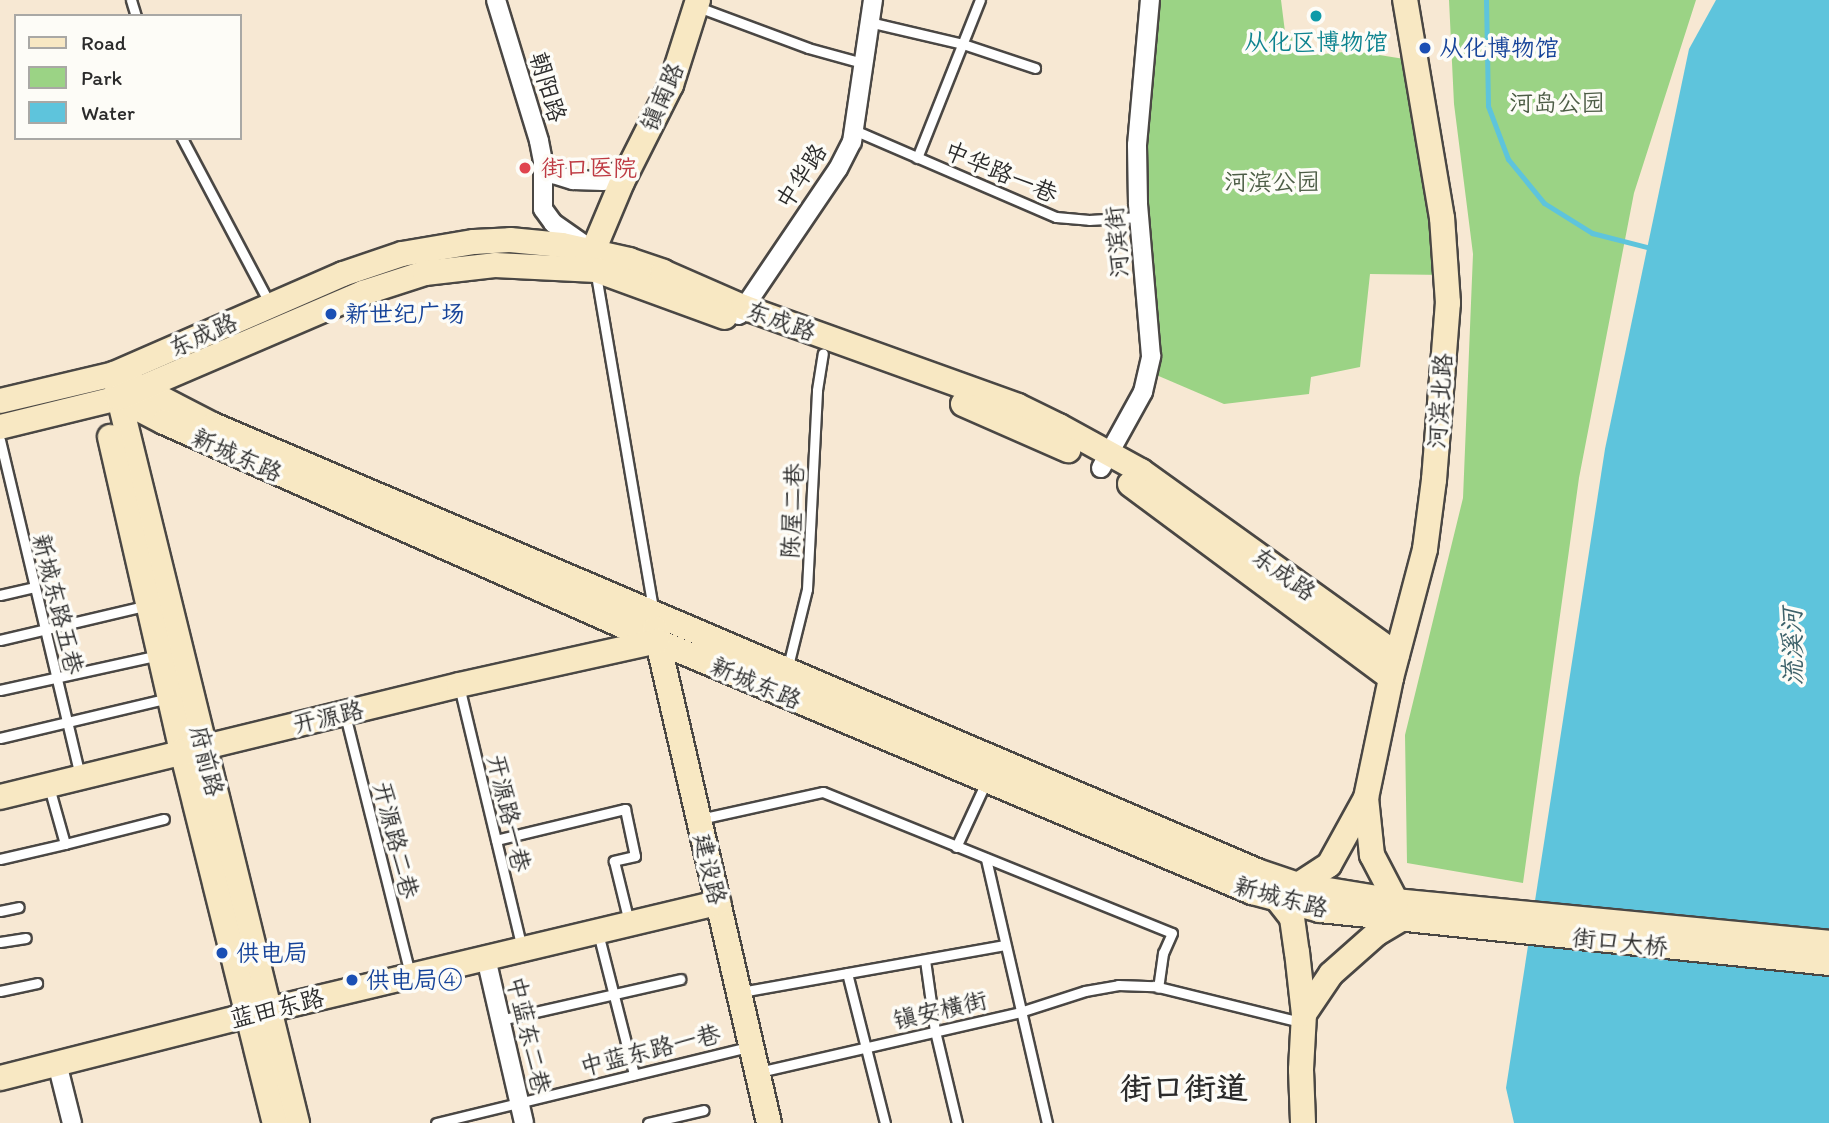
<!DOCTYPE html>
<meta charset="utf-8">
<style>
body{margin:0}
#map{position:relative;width:1829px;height:1123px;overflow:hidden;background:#f7e8d3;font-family:Itim,"LXGW WenKai TC",sans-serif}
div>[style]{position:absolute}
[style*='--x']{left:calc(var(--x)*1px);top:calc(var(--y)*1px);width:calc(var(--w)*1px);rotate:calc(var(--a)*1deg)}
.green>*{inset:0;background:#9bd385}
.water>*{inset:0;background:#5ec4dc}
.stream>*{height:5px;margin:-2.5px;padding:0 2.5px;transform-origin:2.5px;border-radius:2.5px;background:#5ec4dc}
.roads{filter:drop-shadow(2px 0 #4a4744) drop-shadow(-2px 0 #4a4744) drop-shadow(0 2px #4a4744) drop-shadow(0 -2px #4a4744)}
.lane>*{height:9px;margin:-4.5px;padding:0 4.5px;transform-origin:4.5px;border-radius:4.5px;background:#fff}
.street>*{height:18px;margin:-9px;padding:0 9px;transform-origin:9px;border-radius:9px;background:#fff}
.secondary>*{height:24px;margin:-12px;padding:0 12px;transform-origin:12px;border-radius:12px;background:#f8e8c3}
.dots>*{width:19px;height:19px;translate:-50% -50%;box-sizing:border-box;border:4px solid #fdfcf7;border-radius:50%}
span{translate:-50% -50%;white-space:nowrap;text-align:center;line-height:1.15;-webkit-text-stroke:7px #fdfcf7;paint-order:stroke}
.culture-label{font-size:24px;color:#0d838f}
.transit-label{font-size:24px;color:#164399}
.left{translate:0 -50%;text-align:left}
.street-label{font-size:24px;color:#2b2b2b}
.park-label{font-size:24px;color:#4d5d46}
.health-label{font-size:24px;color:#be3a42}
.water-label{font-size:26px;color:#3d6169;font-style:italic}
.district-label{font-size:32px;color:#2b2b2b;font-weight:700}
.legend{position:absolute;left:14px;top:14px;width:228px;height:126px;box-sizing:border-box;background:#fdfcf7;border:2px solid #a9a8a5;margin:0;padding:9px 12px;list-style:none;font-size:21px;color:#2b2b2b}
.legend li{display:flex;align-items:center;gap:14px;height:35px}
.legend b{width:35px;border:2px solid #a9a8a5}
</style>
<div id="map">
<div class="green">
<i style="clip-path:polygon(1150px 0,1281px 0,1285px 32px,1308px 34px,1313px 55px,1354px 51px,1417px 61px,1446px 275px,1370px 274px,1360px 367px,1311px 377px,1309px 394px,1224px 404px,1147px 371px,1138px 203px)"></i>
<i style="clip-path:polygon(1449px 0,1696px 0,1634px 193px,1579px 478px,1523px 883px,1407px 863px,1405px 735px,1463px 498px,1473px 254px,1454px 104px)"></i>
</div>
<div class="water">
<i style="clip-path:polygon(1716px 0,1829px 0,1829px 1123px,1514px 1123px,1506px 1088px,1605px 449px,1689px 49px)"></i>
</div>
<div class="stream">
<i style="--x:1486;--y:0;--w:106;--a:88.9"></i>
<i style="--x:1488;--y:106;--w:57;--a:69.3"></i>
<i style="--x:1508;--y:159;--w:57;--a:50.7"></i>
<i style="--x:1544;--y:203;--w:57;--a:32"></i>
<i style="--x:1592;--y:233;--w:57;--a:14.3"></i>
</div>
<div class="roads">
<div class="lane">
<i style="--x:131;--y:0;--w:17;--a:73"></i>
<i style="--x:698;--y:7;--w:117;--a:20.4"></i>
<i style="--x:808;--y:48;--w:57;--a:15.3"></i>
<i style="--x:869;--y:22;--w:97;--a:13.2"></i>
<i style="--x:963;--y:44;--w:76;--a:18.4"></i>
<i style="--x:854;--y:130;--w:220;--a:23.3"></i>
<i style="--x:1056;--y:217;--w:33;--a:5"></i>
<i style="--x:1089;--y:220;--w:50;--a:-3.4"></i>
<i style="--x:182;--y:138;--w:188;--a:62.1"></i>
<i style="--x:917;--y:158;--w:170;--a:-68.3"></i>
<i style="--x:596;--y:275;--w:339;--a:80.3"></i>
<i style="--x:0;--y:440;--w:345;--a:76.6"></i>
<i style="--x:0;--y:595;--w:35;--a:-13"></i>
<i style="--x:0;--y:640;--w:152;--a:-13.3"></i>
<i style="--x:787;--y:670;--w:83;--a:-76.1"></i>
<i style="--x:807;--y:589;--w:199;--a:-87.1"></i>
<i style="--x:817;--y:390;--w:37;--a:-81"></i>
<i style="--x:459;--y:686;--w:269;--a:76.5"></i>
<i style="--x:0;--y:690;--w:163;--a:-12.4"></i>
<i style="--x:345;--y:715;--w:266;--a:75.9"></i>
<i style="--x:0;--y:738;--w:174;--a:-13.3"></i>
<i style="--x:49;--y:787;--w:59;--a:74.3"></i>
<i style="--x:65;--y:844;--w:102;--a:-14.2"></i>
<i style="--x:700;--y:819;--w:126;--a:-12.4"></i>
<i style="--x:823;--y:792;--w:376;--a:22"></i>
<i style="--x:1172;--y:933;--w:22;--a:114"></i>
<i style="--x:1163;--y:953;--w:35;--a:98"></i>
<i style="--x:496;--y:840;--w:133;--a:-13.5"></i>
<i style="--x:625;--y:809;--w:48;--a:78"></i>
<i style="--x:635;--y:856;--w:22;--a:167"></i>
<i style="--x:614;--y:861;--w:63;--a:76.2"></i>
<i style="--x:956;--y:847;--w:72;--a:-65.2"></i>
<i style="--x:0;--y:859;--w:67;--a:-13"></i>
<i style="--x:986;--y:859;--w:271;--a:77"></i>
<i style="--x:0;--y:911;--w:19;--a:-12"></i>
<i style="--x:598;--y:933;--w:146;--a:75.7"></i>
<i style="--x:0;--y:942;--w:26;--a:-9"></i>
<i style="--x:925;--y:960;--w:72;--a:82"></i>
<i style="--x:935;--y:1031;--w:95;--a:76.6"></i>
<i style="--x:847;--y:973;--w:155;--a:75.8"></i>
<i style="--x:0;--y:991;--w:38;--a:-12"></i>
<i style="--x:741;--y:992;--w:268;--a:-10.1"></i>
<i style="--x:500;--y:1020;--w:185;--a:-12.8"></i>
<i style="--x:759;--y:1072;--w:268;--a:-12.9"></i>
<i style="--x:1020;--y:1012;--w:68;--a:-17.9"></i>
<i style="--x:1085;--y:991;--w:34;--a:-10"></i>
<i style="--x:1118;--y:985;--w:36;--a:2"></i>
<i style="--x:1154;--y:986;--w:151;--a:13.8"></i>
<i style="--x:436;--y:1123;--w:324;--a:-13.7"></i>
<i style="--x:648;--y:1123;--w:57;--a:-13.1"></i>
</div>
<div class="street">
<i style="--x:496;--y:0;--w:147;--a:73"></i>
<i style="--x:539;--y:141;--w:21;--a:79"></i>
<i style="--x:543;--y:162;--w:47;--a:90"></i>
<i style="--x:543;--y:209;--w:17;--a:54"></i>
<i style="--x:553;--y:223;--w:44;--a:34.8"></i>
<i style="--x:543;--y:162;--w:16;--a:50"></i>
<i style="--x:553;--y:174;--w:21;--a:17"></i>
<i style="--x:573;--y:180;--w:30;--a:2"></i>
<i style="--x:603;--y:181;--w:35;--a:-35"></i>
<i style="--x:739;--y:315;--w:176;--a:-55.9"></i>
<i style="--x:838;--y:169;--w:30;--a:-63"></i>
<i style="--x:852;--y:142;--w:144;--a:-81.6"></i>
<i style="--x:1101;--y:468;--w:87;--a:-61.1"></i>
<i style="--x:1143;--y:392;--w:37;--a:-77"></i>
<i style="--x:1151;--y:356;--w:154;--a:-94.9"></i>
<i style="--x:1138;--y:203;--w:58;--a:-91"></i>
<i style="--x:1137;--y:145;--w:146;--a:-84.9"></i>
<i style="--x:486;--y:958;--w:169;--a:77"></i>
<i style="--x:57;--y:1063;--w:62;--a:76"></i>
</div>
<div class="secondary">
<i style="--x:595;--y:268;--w:17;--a:-97"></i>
<i style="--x:593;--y:251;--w:75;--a:-67.2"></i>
<i style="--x:622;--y:182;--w:109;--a:-63.2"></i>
<i style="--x:671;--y:85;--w:89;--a:-72.4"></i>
<i style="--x:114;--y:374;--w:111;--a:27.3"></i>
<i style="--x:213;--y:425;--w:1135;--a:23.13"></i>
<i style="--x:1257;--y:871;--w:43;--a:18.9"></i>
<i style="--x:1298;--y:885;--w:99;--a:9.3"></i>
<i style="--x:1396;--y:901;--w:435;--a:5.5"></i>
<i style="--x:117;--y:390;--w:755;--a:76.2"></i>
<i style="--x:118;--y:398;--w:52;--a:27.6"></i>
<i style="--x:164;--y:422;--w:539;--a:23.95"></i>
<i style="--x:657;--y:641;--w:646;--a:22.87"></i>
<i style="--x:1252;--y:892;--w:70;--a:14.8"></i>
<i style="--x:1320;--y:910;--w:512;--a:5.94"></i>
<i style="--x:0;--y:401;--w:117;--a:-13.3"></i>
<i style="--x:114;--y:374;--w:250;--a:-23.6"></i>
<i style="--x:343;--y:274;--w:62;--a:-18.7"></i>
<i style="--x:402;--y:254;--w:73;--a:-9.5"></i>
<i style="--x:474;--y:242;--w:36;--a:-3"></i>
<i style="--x:510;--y:240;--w:52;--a:5.5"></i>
<i style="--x:562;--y:245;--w:69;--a:12.6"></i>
<i style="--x:629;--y:260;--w:36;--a:19"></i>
<i style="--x:663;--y:272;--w:87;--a:23.6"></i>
<i style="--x:743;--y:307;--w:292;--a:19.8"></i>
<i style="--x:1018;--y:406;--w:46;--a:26"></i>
<i style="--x:1059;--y:426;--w:94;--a:28.8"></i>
<i style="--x:1141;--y:471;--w:315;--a:35.7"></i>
<i style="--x:963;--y:404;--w:115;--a:23.7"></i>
<i style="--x:0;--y:427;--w:122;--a:-13.8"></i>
<i style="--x:118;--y:398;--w:267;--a:-23.2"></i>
<i style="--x:363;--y:293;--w:65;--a:-17.9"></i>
<i style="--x:425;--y:273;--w:70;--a:-6.5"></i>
<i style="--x:495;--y:265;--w:101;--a:2.8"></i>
<i style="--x:596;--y:270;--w:137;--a:20"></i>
<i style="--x:110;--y:437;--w:322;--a:77.1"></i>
<i style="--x:182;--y:751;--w:383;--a:76"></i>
<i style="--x:1130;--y:484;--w:325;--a:36.6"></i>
<i style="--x:655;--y:629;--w:507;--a:77.01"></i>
<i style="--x:0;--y:797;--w:472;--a:-13.7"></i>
<i style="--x:459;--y:685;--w:203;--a:-12.5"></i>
<i style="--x:1298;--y:885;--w:37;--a:-33"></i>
<i style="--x:1329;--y:865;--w:77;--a:-61.1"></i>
<i style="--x:1278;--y:900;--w:23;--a:52"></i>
<i style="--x:1292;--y:918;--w:34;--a:82"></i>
<i style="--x:1297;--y:952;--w:62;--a:83.6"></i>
<i style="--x:1304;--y:1014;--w:56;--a:93.1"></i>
<i style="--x:1301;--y:1070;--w:53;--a:87.8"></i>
<i style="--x:1396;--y:901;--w:52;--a:-117.6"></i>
<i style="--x:1372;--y:855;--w:57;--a:-96"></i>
<i style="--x:1366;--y:798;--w:123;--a:-78.2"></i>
<i style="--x:1391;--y:678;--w:133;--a:-75.2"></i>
<i style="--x:1425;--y:549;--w:70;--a:-82.6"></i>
<i style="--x:1434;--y:480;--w:178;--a:-85.5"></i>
<i style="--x:1448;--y:303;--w:85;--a:-94"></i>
<i style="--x:1442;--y:218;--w:221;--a:-99.6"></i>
<i style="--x:1304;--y:1014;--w:48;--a:-56"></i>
<i style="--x:1331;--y:974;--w:60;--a:-41.6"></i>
<i style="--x:1376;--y:934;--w:27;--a:-31"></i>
<i style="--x:0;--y:1078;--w:276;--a:-14.2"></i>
<i style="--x:268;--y:1010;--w:463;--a:-13.4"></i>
</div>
</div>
<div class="dots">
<i style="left:1316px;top:16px;background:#0f9aa8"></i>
<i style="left:1425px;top:48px;background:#1a4fb4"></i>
<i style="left:525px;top:168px;background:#e0444e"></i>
<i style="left:331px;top:314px;background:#1a4fb4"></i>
<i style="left:222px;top:953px;background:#1a4fb4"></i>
<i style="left:352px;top:980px;background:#1a4fb4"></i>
</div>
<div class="culture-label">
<span style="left:1316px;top:42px">从化区博物馆</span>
</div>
<div class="transit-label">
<span class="left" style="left:1439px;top:48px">从化博物馆</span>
<span class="left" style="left:345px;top:314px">新世纪广场</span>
<span class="left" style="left:236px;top:953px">供电局</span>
<span class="left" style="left:366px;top:980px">供电局④</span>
</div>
<div class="street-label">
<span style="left:548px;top:87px;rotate:73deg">朝阳路</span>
<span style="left:662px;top:97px;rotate:-66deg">镇南路</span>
<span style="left:1001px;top:172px;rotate:23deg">中华路一巷</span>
<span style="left:801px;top:176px;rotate:-57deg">中华路</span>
<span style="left:1117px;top:242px;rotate:-95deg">河滨街</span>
<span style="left:781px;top:321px;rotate:20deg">东成路</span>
<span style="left:203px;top:335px;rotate:-24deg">东成路</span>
<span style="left:1440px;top:401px;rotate:-86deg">河滨北路</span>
<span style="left:237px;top:455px;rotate:24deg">新城东路</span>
<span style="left:792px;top:511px;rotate:-87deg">陈屋二巷</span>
<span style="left:1284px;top:574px;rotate:36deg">东成路</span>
<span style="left:58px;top:604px;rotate:76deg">新城东路五巷</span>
<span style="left:756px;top:683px;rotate:23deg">新城东路</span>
<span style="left:328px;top:717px;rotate:-13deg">开源路</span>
<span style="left:207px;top:761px;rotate:76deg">府前路</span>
<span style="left:509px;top:813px;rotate:77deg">开源路一巷</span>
<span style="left:396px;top:840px;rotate:76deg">开源路二巷</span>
<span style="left:710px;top:869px;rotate:77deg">建设路</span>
<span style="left:1281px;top:897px;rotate:15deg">新城东路</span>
<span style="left:1620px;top:942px;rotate:6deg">街口大桥</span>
<span style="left:277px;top:1008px;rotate:-14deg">蓝田东路</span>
<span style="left:940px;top:1010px;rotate:-13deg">镇安横街</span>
<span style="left:529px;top:1035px;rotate:77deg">中蓝东二巷</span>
<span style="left:650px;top:1050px;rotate:-14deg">中蓝东路一巷</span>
</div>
<div class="park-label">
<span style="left:1557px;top:103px">河岛公园</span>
<span style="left:1272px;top:182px">河滨公园</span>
</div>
<div class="health-label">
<span class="left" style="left:541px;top:168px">街口医院</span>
</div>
<div class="water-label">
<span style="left:1793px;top:647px;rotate:-91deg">流溪河</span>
</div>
<div class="district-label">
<span style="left:1184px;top:1088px">街口街道</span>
</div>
<ul class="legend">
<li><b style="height:9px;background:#f8e8c3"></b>Road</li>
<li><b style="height:19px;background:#9bd385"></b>Park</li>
<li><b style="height:19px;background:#5ec4dc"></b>Water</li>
</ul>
</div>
